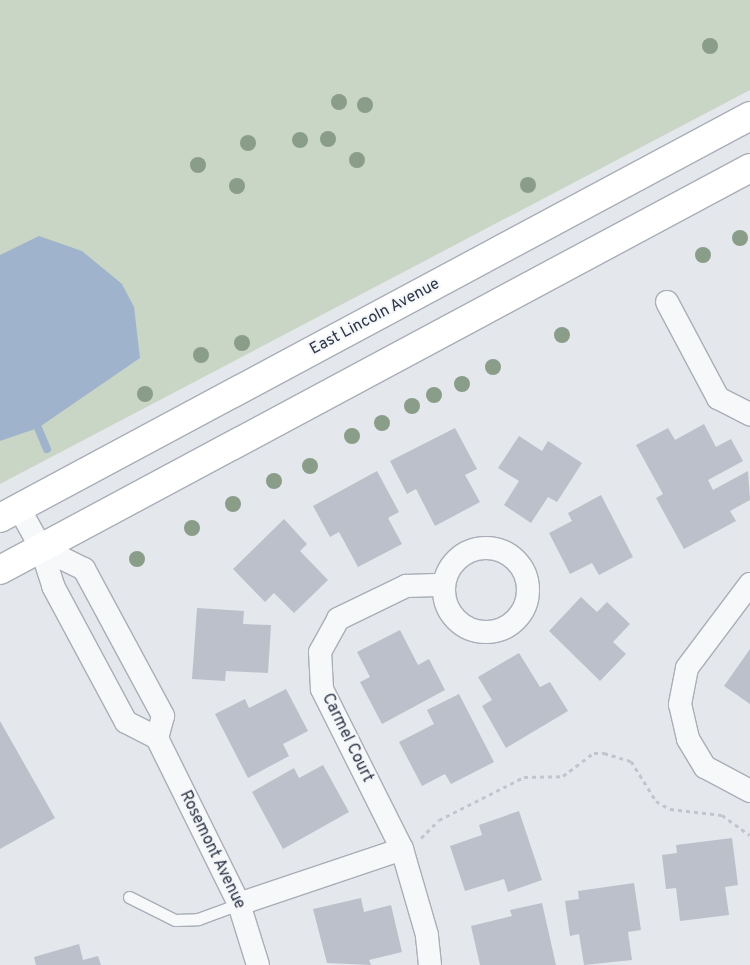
<!DOCTYPE html>
<style>
body{margin:0}
#map{position:relative;width:750px;height:965px;overflow:hidden;background:#e4e7ec;font-family:Overpass,sans-serif}
div>[style]{position:absolute}
[style*='--x']{left:calc(var(--x)*1px);top:calc(var(--y)*1px);width:calc(var(--w)*1px);rotate:calc(var(--a)*1deg)}
.green>*{inset:0;background:#c9d6c5}
.water>*{inset:0;background:#9fb4cc}
.stream>*{height:8px;margin:-4px;padding:0 4px;transform-origin:4px;border-radius:4px;background:#9fb4cc}
.building>*{inset:0;background:#bbc0ca}
.path>*{height:3px;margin-top:-1.5px;transform-origin:0;background:repeating-linear-gradient(90deg,#c2c5cb 0 4px,transparent 0 8px)}
.roads{filter:drop-shadow(1px 0 #a9aeb7) drop-shadow(-1px 0 #a9aeb7) drop-shadow(0 1px #a9aeb7) drop-shadow(0 -1px #a9aeb7)}
.lane>*{height:11px;margin:-5.5px;padding:0 5.5px;transform-origin:5.5px;border-radius:5.5px;background:#f7f8fa}
.street>*{height:22px;margin:-11px;padding:0 11px;transform-origin:11px;border-radius:11px;background:#f7f8fa}
.street>.ring{margin:-11px;padding:0;box-sizing:content-box;background:none;border:22px solid #f7f8fa;border-radius:50%}
.primary>*{height:28px;margin:-14px;padding:0 14px;transform-origin:14px;border-radius:14px;background:#fff}
.trees>*{width:16px;height:16px;margin:-8px;border-radius:50%;background:#899d89}
span{translate:-50% -50%;white-space:nowrap;text-align:center;line-height:1.15;-webkit-text-stroke:4px #f4f6f9;paint-order:stroke}
.street-label{font-size:16px;color:#2b3445}
</style>
<div id="map">
<div class="green">
<i style="clip-path:polygon(0 0,750px 0,750px 90px,0 484px)"></i>
</div>
<div class="water">
<i style="clip-path:polygon(39px 236px,82px 251px,122px 284px,134px 307px,140px 358px,38px 428px,0 441px,0 255px)"></i>
</div>
<div class="stream">
<i style="--x:38;--y:428;--w:23;--a:67"></i>
</div>
<div class="building">
<i style="clip-path:polygon(704px 424px,716px 447px,731px 439px,743px 461px,708px 480px,713px 490px,748px 471px,750px 500px,730px 511px,736px 521px,684px 549px,656px 498px,663px 494px,636px 445px,668px 428px,675px 440px)"></i>
<i style="clip-path:polygon(455px 428px,477px 469px,465px 475px,480px 502px,435px 526px,416px 489px,407px 494px,390px 461px)"></i>
<i style="clip-path:polygon(519px 436px,542px 451px,548px 441px,582px 463px,557px 502px,548px 497px,531px 523px,504px 505px,519px 481px,498px 468px)"></i>
<i style="clip-path:polygon(377px 471px,399px 512px,388px 518px,402px 544px,358px 567px,339px 532px,330px 537px,313px 506px)"></i>
<i style="clip-path:polygon(601px 495px,633px 557px,599px 575px,592px 563px,570px 574px,549px 533px,572px 521px,568px 513px)"></i>
<i style="clip-path:polygon(284px 519px,307px 544px,300px 551px,328px 580px,294px 613px,274px 593px,265px 602px,233px 569px)"></i>
<i style="clip-path:polygon(581px 597px,597px 612px,607px 602px,630px 624px,613px 642px,626px 654px,600px 681px,549px 631px)"></i>
<i style="clip-path:polygon(197px 608px,244px 611px,243px 624px,271px 625px,268px 673px,226px 671px,225px 681px,192px 679px)"></i>
<i style="clip-path:polygon(400px 630px,418px 665px,429px 659px,445px 690px,382px 724px,360px 682px,370px 677px,357px 652px)"></i>
<i style="clip-path:polygon(750px 649px,750px 704px,724px 686px)"></i>
<i style="clip-path:polygon(519px 653px,540px 687px,550px 682px,568px 711px,506px 748px,482px 706px,492px 700px,478px 677px)"></i>
<i style="clip-path:polygon(286px 689px,308px 731px,283px 744px,289px 756px,248px 778px,215px 714px,245px 699px,249px 708px)"></i>
<i style="clip-path:polygon(459px 694px,494px 762px,451px 784px,445px 774px,422px 786px,399px 742px,434px 724px,427px 710px)"></i>
<i style="clip-path:polygon(0 721px,55px 818px,0 849px)"></i>
<i style="clip-path:polygon(323px 765px,349px 812px,283px 849px,252px 792px,294px 768px,299px 778px)"></i>
<i style="clip-path:polygon(519px 811px,542px 880px,508px 892px,504px 879px,465px 891px,450px 846px,482px 835px,479px 825px)"></i>
<i style="clip-path:polygon(732px 838px,738px 885px,725px 887px,729px 915px,680px 921px,676px 888px,666px 889px,662px 855px,677px 853px,676px 845px)"></i>
<i style="clip-path:polygon(634px 883px,641px 930px,628px 932px,632px 960px,584px 965px,579px 934px,570px 936px,565px 901px,579px 899px,578px 891px)"></i>
<i style="clip-path:polygon(361px 898px,364px 912px,391px 905px,402px 952px,369px 960px,371px 965px,327px 963px,313px 909px)"></i>
<i style="clip-path:polygon(542px 903px,556px 965px,480px 965px,471px 926px,512px 916px,510px 910px)"></i>
<i style="clip-path:polygon(79px 944px,83px 960px,98px 956px,101px 965px,36px 965px,34px 957px)"></i>
</div>
<div class="path">
<i style="--x:421;--y:838;--w:25;--a:-45"></i>
<i style="--x:439;--y:820;--w:95;--a:-26.8"></i>
<i style="--x:524;--y:777;--w:39;--a:-1"></i>
<i style="--x:563;--y:776;--w:39;--a:-37"></i>
<i style="--x:594;--y:753;--w:10;--a:0"></i>
<i style="--x:604;--y:753;--w:28;--a:17"></i>
<i style="--x:631;--y:761;--w:47;--a:58"></i>
<i style="--x:656;--y:801;--w:16;--a:30"></i>
<i style="--x:670;--y:809;--w:52;--a:6.6"></i>
<i style="--x:722;--y:815;--w:34;--a:36"></i>
</div>
<div class="roads">
<div class="lane">
<i style="--x:129;--y:897;--w:51;--a:26.6"></i>
<i style="--x:175;--y:920;--w:23;--a:-2"></i>
<i style="--x:198;--y:919;--w:44;--a:-20.1"></i>
</div>
<div class="street">
<i style="--x:667;--y:302;--w:109;--a:62"></i>
<i style="--x:718;--y:398;--w:36;--a:27"></i>
<i style="--x:19;--y:508;--w:46;--a:61.2"></i>
<i style="--x:41;--y:548;--w:40;--a:72"></i>
<i style="--x:53;--y:586;--w:154;--a:61.8"></i>
<i style="--x:126;--y:722;--w:35;--a:27"></i>
<i style="--x:157;--y:738;--w:185;--a:63.7"></i>
<i style="--x:239;--y:904;--w:64;--a:72.7"></i>
<i style="--x:41;--y:548;--w:48;--a:26"></i>
<i style="--x:84;--y:569;--w:167;--a:61.7"></i>
<i style="--x:163;--y:716;--w:23;--a:105"></i>
<i class="ring" style="left:444px;top:548px;width:62px;height:62px"></i>
<i style="--x:750;--y:584;--w:105;--a:126.9"></i>
<i style="--x:687;--y:668;--w:37;--a:101"></i>
<i style="--x:680;--y:704;--w:36;--a:77"></i>
<i style="--x:688;--y:739;--w:33;--a:59"></i>
<i style="--x:705;--y:767;--w:51;--a:28.1"></i>
<i style="--x:239;--y:904;--w:172;--a:-18.6"></i>
<i style="--x:430;--y:965;--w:30;--a:-96"></i>
<i style="--x:427;--y:935;--w:90;--a:-106.2"></i>
<i style="--x:402;--y:849;--w:179;--a:-116.6"></i>
<i style="--x:322;--y:689;--w:37;--a:-93"></i>
<i style="--x:320;--y:652;--w:38;--a:-61"></i>
<i style="--x:338;--y:619;--w:76;--a:-25.9"></i>
<i style="--x:406;--y:586;--w:38;--a:-2"></i>
</div>
<div class="primary">
<i style="--x:0;--y:518;--w:851;--a:-28.19"></i>
<i style="--x:0;--y:570;--w:851;--a:-28.19"></i>
</div>
</div>
<div class="trees">
<i style="left:710px;top:46px"></i>
<i style="left:339px;top:102px"></i>
<i style="left:365px;top:105px"></i>
<i style="left:328px;top:139px"></i>
<i style="left:300px;top:140px"></i>
<i style="left:248px;top:143px"></i>
<i style="left:357px;top:160px"></i>
<i style="left:198px;top:165px"></i>
<i style="left:528px;top:185px"></i>
<i style="left:237px;top:186px"></i>
<i style="left:740px;top:238px"></i>
<i style="left:703px;top:255px"></i>
<i style="left:562px;top:335px"></i>
<i style="left:242px;top:343px"></i>
<i style="left:201px;top:355px"></i>
<i style="left:493px;top:367px"></i>
<i style="left:462px;top:384px"></i>
<i style="left:145px;top:394px"></i>
<i style="left:434px;top:395px"></i>
<i style="left:412px;top:406px"></i>
<i style="left:382px;top:423px"></i>
<i style="left:352px;top:436px"></i>
<i style="left:310px;top:466px"></i>
<i style="left:274px;top:481px"></i>
<i style="left:233px;top:504px"></i>
<i style="left:192px;top:528px"></i>
<i style="left:137px;top:559px"></i>
</div>
<div class="street-label">
<span style="left:375px;top:317px;rotate:-28deg">East Lincoln Avenue</span>
<span style="left:347px;top:738px;rotate:64deg">Carmel Court</span>
<span style="left:212px;top:850px;rotate:64deg">Rosemont Avenue</span>
</div>
</div>
